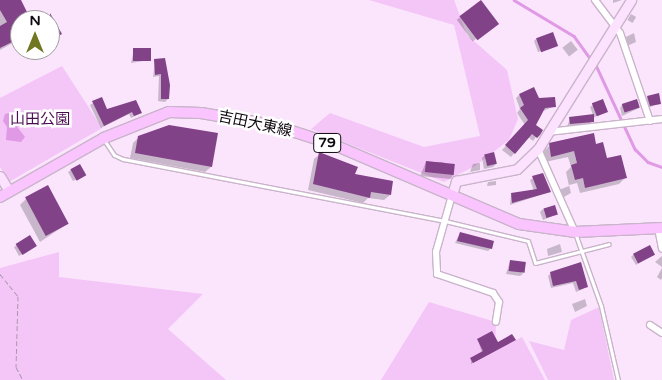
<!DOCTYPE html>
<meta charset="utf-8">
<style>
body{margin:0}
#map{position:relative;width:662px;height:380px;overflow:hidden;background:#fbe5fd;font-family:"Varela Round","Noto Sans JP",sans-serif}
div>[style]{position:absolute}
[style*='--x']{left:calc(var(--x)*1px);top:calc(var(--y)*1px);width:calc(var(--w)*1px);rotate:calc(var(--a)*1deg)}
.green>*{inset:0;background:#f4c5f7}
.water>*{inset:0;background:#df99e5}
.shadow>*{inset:0;background:#0003;transform-origin:0 0}
.stream>*{height:2.5px;margin:-1.25px;padding:0 1.25px;transform-origin:1.25px;border-radius:1.25px;background:#df99e5}
.building>*{inset:0;background:#824288;transform-origin:0 0}
.path>*{height:1px;margin-top:-0.5px;transform-origin:0;background:repeating-linear-gradient(90deg,#a999ab 0 5px,transparent 0 7.5px)}
.roads{filter:drop-shadow(1px 0 #c9b4ca) drop-shadow(-1px 0 #c9b4ca) drop-shadow(0 1px #c9b4ca) drop-shadow(0 -1px #c9b4ca)}
.lane>*{height:3px;margin:-1.5px;padding:0 1.5px;transform-origin:1.5px;border-radius:1.5px;background:#fff}
.street>*{height:6px;margin:-3px;padding:0 3px;transform-origin:3px;border-radius:3px;background:#fff}
.secondary>*{height:9px;margin:-4.5px;padding:0 4.5px;transform-origin:4.5px;border-radius:4.5px;background:#fde2ff}
.primary>*{height:10px;margin:-5px;padding:0 5px;transform-origin:5px;border-radius:5px;background:#fac4ff}
span{translate:-50% -50%;white-space:nowrap;text-align:center;line-height:1.15;-webkit-text-stroke:5px #fff;paint-order:stroke}
.shield-label span{padding:1px 4px;background:#fff;border:1px solid;border-radius:4px;-webkit-text-stroke-width:0}
.shield-label{font-size:14px;color:#100910;font-weight:700}
.park-label{font-size:15px;color:#4c0c52}
.street-label{font-size:15px;color:#100910}
.north{position:absolute;left:10px;top:10px;width:50px;height:50px;box-sizing:border-box;background:#fff;border:1px solid #9f9d9f;border-radius:50%;rotate:0deg;font-size:14px;font-weight:700;line-height:20px;text-align:center;color:#100910}
.north::after{content:'';display:block;margin:auto;width:18px;height:22px;background:#707720;clip-path:polygon(50% 0,100% 100%,50% 72%,0 100%)}
</style>
<div id="map">
<div class="green">
<i style="clip-path:polygon(369px 0,454px 0,467px 35px,507px 70px,518px 119px,509px 140px,475px 166px,444px 182px,311px 129px,330px 113px,424px 147px,480px 136px,454px 25px)"></i>
<i style="clip-path:polygon(62px 66px,102px 128px,9px 182px,0 167px,0 98px)"></i>
<i style="clip-path:polygon(59px 252px,59px 277px,203px 294px,168px 329px,226px 380px,0 380px,0 268px)"></i>
<i style="clip-path:polygon(429px 302px,496px 322px,495px 351px,522px 337px,545px 380px,381px 380px)"></i>
<i style="clip-path:polygon(599px 307px,614px 380px,548px 380px,529px 341px,564px 350px,571px 320px)"></i>
</div>
<div class="water">
<i style="clip-path:polygon(13px 112px,15px 124px,25px 137px,21px 142px,6px 140px,7px 127px,3px 121px,5px 114px)"></i>
</div>
<div class="shadow">
<i style="clip-path:polygon(0 0,18px 0,29px 20px,20px 20px,20px 39px,0 50px)"></i>
<i style="clip-path:polygon(613px 0,622px 0,613px 3px)"></i>
<i style="left:481px;top:2px;width:27px;height:30px;rotate:54deg"></i>
<i style="left:631px;top:14px;width:6px;height:7px;rotate:31deg"></i>
<i style="clip-path:polygon(634px 33px,636px 42px,627px 46px,626px 37px)"></i>
<i style="clip-path:polygon(537px 38px,557px 46px,538px 52px,534px 41px)"></i>
<i style="left:571px;top:41px;width:11px;height:11px;rotate:52deg"></i>
<i style="clip-path:polygon(134px 49px,150px 60px,131px 63px)"></i>
<i style="clip-path:polygon(155px 60px,164px 60px,168px 99px,165px 102px,158px 101px,159px 76px,153px 77px)"></i>
<i style="clip-path:polygon(519px 95px,555px 106px,541px 112px,534px 125px,536px 137px,533px 141px,528px 137px,511px 157px,502px 150px,525px 125px,517px 113px,520px 109px,516px 98px)"></i>
<i style="clip-path:polygon(647px 97px,660px 103px,648px 108px,645px 100px)"></i>
<i style="clip-path:polygon(101px 98px,107px 111px,136px 102px,141px 113px,131px 118px,129px 114px,101px 128px,90px 105px)"></i>
<i style="clip-path:polygon(593px 105px,606px 111px,593px 118px,590px 124px,567px 127px,570px 118px,593px 115px,590px 107px)"></i>
<i style="clip-path:polygon(622px 105px,639px 108px,622px 116px,620px 108px)"></i>
<i style="clip-path:polygon(593px 134px,595px 145px,606px 160px,625px 178px,619px 184px,580px 193px,577px 183px,569px 185px,571px 193px,562px 198px,559px 190px,569px 186px,566px 172px,571px 167px,568px 157px,545px 162px,543px 152px,549px 146px)"></i>
<i style="clip-path:polygon(139px 137px,211px 167px,205px 172px,130px 158px,133px 143px)"></i>
<i style="clip-path:polygon(320px 154px,353px 175px,390px 195px,384px 200px,368px 198px,363px 203px,308px 190px,314px 159px)"></i>
<i style="clip-path:polygon(485px 155px,496px 164px,493px 167px,484px 169px,482px 158px)"></i>
<i style="clip-path:polygon(426px 162px,443px 162px,454px 174px,450px 179px,420px 176px)"></i>
<i style="clip-path:polygon(480px 163px,480px 170px,470px 172px,473px 164px)"></i>
<i style="clip-path:polygon(71px 170px,81px 177px,73px 181px,68px 172px)"></i>
<i style="clip-path:polygon(533px 178px,549px 192px,510px 205px,511px 195px,534px 191px,530px 180px)"></i>
<i style="clip-path:polygon(496px 181px,496px 185px,487px 186px,488px 182px)"></i>
<i style="clip-path:polygon(26px 199px,67px 224px,40px 242px,20px 205px)"></i>
<i style="clip-path:polygon(543px 209px,557px 214px,543px 220px,540px 212px)"></i>
<i style="clip-path:polygon(460px 233px,491px 248px,488px 251px,455px 243px)"></i>
<i style="clip-path:polygon(560px 244px,562px 252px,548px 256px,547px 249px)"></i>
<i style="clip-path:polygon(17px 245px,35px 246px,19px 256px,14px 247px)"></i>
<i style="clip-path:polygon(634px 254px,654px 254px,636px 265px,631px 257px)"></i>
<i style="clip-path:polygon(662px 256px,662px 267px,655px 262px)"></i>
<i style="clip-path:polygon(510px 261px,523px 274px,520px 276px,506px 274px)"></i>
<i style="clip-path:polygon(580px 264px,586px 286px,583px 289px,576px 292px,573px 283px,551px 288px,548px 276px,551px 273px)"></i>
<i style="clip-path:polygon(662px 268px,662px 278px,661px 280px,657px 277px)"></i>
<i style="clip-path:polygon(585px 299px,587px 306px,575px 312px,572px 304px)"></i>
<i style="clip-path:polygon(478px 340px,497px 344px,513px 341px,471px 364px,471px 359px,482px 353px)"></i>
</div>
<div class="stream">
<i style="--x:514;--y:0;--w:70;--a:31"></i>
<i style="--x:574;--y:36;--w:29;--a:54"></i>
<i style="--x:595;--y:63;--w:95;--a:65.1"></i>
<i style="--x:635;--y:149;--w:18;--a:45"></i>
<i style="--x:648;--y:162;--w:15;--a:20"></i>
</div>
<div class="building">
<i style="clip-path:polygon(0 0,21px 0,31px 20px,20px 20px,20px 38px,0 48px,0 26px,7px 22px,0 10px)"></i>
<i style="left:481px;top:0;width:30px;height:27px;rotate:53deg"></i>
<i style="clip-path:polygon(50px 13px,62px 34px,50px 40px)"></i>
<i style="left:553px;top:32px;width:15px;height:18px;rotate:70deg"></i>
<i style="left:133px;top:48px;width:18px;height:13px"></i>
<i style="clip-path:polygon(165px 58px,170px 85px,169px 99px,161px 99px,161px 74px,155px 75px,154px 59px)"></i>
<i style="clip-path:polygon(534px 87px,539px 98px,555px 97px,556px 107px,545px 108px,536px 125px,543px 130px,540px 135px,537px 138px,532px 134px,515px 154px,505px 145px,528px 120px,520px 108px,524px 105px,519px 94px)"></i>
<i style="clip-path:polygon(659px 93px,661px 104px,650px 106px,647px 96px)"></i>
<i style="clip-path:polygon(102px 97px,107px 109px,136px 100px,142px 113px,134px 116px,132px 112px,104px 126px,92px 101px)"></i>
<i style="left:603px;top:99px;width:14px;height:12px;rotate:69deg"></i>
<i style="left:637px;top:99px;width:9px;height:16px;rotate:72deg"></i>
<i style="clip-path:polygon(594px 114px,594px 122px,570px 124px,569px 117px)"></i>
<i style="clip-path:polygon(169px 125px,218px 133px,212px 167px,135px 153px,138px 136px)"></i>
<i style="clip-path:polygon(594px 133px,596px 144px,603px 142px,607px 158px,621px 155px,627px 178px,585px 188px,583px 178px,575px 180px,571px 165px,577px 163px,574px 151px,551px 157px,549px 143px)"></i>
<i style="clip-path:polygon(319px 152px,358px 167px,355px 174px,393px 181px,391px 195px,371px 192px,370px 198px,313px 184px)"></i>
<i style="left:494px;top:152px;width:12px;height:10px;rotate:76deg"></i>
<i style="left:426px;top:161px;width:29px;height:11px;rotate:6deg"></i>
<i style="left:80px;top:164px;width:13px;height:11px;rotate:61deg"></i>
<i style="clip-path:polygon(543px 173px,551px 192px,512px 203px,511px 193px,537px 189px,532px 176px)"></i>
<i style="left:48px;top:185px;width:44px;height:26px;rotate:62deg"></i>
<i style="left:555px;top:205px;width:10px;height:12px;rotate:73deg"></i>
<i style="clip-path:polygon(460px 232px,494px 241px,492px 249px,457px 241px)"></i>
<i style="left:30px;top:235px;width:13px;height:17px;rotate:58deg"></i>
<i style="left:650px;top:245px;width:11px;height:19px;rotate:63deg"></i>
<i style="left:510px;top:260px;width:16px;height:11px;rotate:7deg"></i>
<i style="clip-path:polygon(581px 262px,588px 287px,579px 290px,576px 281px,553px 286px,550px 272px)"></i>
<i style="clip-path:polygon(492px 331px,498px 342px,512px 334px,516px 340px,473px 363px,470px 358px,483px 351px,477px 339px)"></i>
</div>
<div class="path">
<i style="--x:0;--y:274;--w:28;--a:51"></i>
<i style="--x:18;--y:296;--w:71;--a:91.6"></i>
<i style="--x:16;--y:367;--w:15;--a:62"></i>
</div>
<div class="roads">
<div class="lane">
<i style="--x:104;--y:140;--w:18;--a:56"></i>
<i style="--x:114;--y:155;--w:10;--a:24"></i>
<i style="--x:123;--y:159;--w:328;--a:10.9"></i>
<i style="--x:445;--y:221;--w:85;--a:13.5"></i>
<i style="--x:528;--y:241;--w:23;--a:72"></i>
<i style="--x:535;--y:263;--w:76;--a:-14.4"></i>
<i style="--x:575;--y:233;--w:77;--a:70.4"></i>
<i style="--x:601;--y:306;--w:76;--a:77.1"></i>
</div>
<div class="street">
<i style="--x:595;--y:0;--w:41;--a:52.9"></i>
<i style="--x:620;--y:33;--w:93;--a:71.2"></i>
<i style="--x:548;--y:132;--w:115;--a:-6.5"></i>
<i style="--x:538;--y:149;--w:91;--a:66"></i>
<i style="--x:452;--y:195;--w:59;--a:105.7"></i>
<i style="--x:436;--y:252;--w:22;--a:87"></i>
<i style="--x:437;--y:274;--w:59;--a:18.7"></i>
<i style="--x:493;--y:293;--w:11;--a:56"></i>
<i style="--x:499;--y:302;--w:20;--a:99"></i>
<i style="--x:658;--y:228;--w:21;--a:79"></i>
<i style="--x:650;--y:325;--w:14;--a:34"></i>
</div>
<div class="secondary">
<i style="--x:0;--y:176;--w:17;--a:59"></i>
<i style="--x:452;--y:195;--w:15;--a:-74"></i>
<i style="--x:456;--y:181;--w:62;--a:-11.1"></i>
<i style="--x:517;--y:169;--w:29;--a:-44"></i>
<i style="--x:538;--y:149;--w:176;--a:-58"></i>
</div>
<div class="primary">
<i style="--x:0;--y:197;--w:120;--a:-29.6"></i>
<i style="--x:104;--y:138;--w:70;--a:-21.8"></i>
<i style="--x:169;--y:112;--w:32;--a:2"></i>
<i style="--x:201;--y:113;--w:73;--a:9.5"></i>
<i style="--x:273;--y:125;--w:62;--a:17.9"></i>
<i style="--x:332;--y:144;--w:203;--a:23.2"></i>
<i style="--x:519;--y:224;--w:57;--a:8.1"></i>
<i style="--x:575;--y:232;--w:87;--a:-2.6"></i>
</div>
</div>
<div class="shield-label">
<span style="left:327px;top:143px">79</span>
</div>
<div class="park-label">
<span style="left:40px;top:120px">山田公園</span>
</div>
<div class="street-label">
<span style="left:255px;top:124px;rotate:12deg">吉田大東線</span>
</div>
<div class="north">N</div>
</div>
